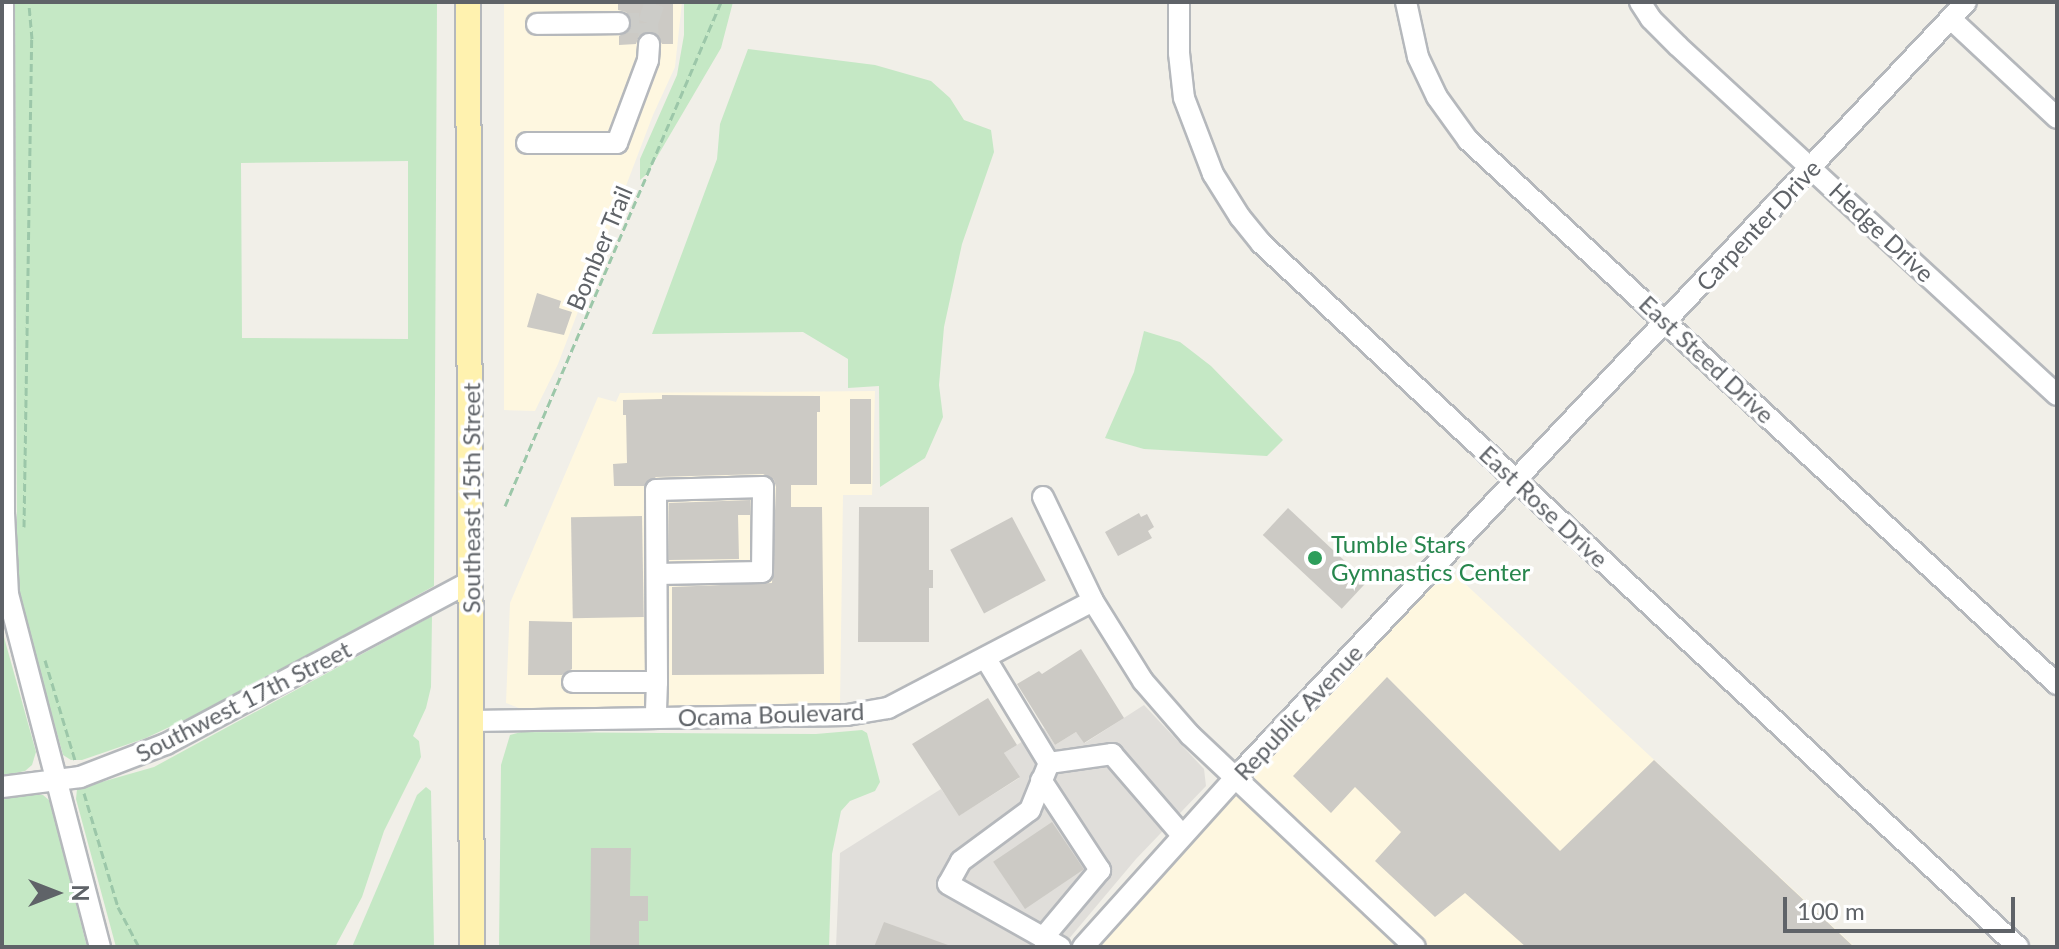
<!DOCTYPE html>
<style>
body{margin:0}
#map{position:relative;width:2059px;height:949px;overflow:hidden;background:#f1efe8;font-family:Lato,sans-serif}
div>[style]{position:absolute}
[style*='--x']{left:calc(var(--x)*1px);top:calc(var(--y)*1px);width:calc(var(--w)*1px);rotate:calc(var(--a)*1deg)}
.commercial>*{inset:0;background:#fef7e0}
.industrial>*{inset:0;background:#e0deda}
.green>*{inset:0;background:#c5e8c5}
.building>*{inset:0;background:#cccac5;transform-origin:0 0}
.minor-tunnel>*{height:20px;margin-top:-10px;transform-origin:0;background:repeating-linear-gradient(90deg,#ccccc8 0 20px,transparent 0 30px)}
.path>*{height:3px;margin-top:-1.5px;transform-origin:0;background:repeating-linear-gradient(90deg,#9cc7a9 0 8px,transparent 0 12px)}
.roads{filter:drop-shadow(2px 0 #b5b8bc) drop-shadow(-2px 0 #b5b8bc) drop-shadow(0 2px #b5b8bc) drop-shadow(0 -2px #b5b8bc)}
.minor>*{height:20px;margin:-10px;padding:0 10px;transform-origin:10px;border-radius:10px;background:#fff}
.major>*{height:24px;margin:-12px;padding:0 12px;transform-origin:12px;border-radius:12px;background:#fff2af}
.dots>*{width:22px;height:22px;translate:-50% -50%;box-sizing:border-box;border:4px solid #fff;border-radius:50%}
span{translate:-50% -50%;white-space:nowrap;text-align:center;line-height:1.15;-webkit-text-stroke:7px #fff;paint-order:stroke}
.street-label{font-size:24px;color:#5f6368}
.leisure-label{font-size:24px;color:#27864d}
.left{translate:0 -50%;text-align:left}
.frame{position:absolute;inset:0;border:4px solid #5f6368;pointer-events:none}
.north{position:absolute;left:16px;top:853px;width:80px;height:80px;-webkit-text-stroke:6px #fff;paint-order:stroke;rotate:90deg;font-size:22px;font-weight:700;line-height:32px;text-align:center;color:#5f6368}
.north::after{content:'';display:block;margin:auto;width:28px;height:36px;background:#5f6368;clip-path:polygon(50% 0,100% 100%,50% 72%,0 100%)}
.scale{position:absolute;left:1783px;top:897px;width:232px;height:36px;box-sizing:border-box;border:4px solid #5f6368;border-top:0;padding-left:10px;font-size:24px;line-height:28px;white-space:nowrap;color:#5f6368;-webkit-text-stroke:6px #fff;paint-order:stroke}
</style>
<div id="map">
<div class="commercial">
<i style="clip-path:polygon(504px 2px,682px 2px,675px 67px,653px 115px,558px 364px,535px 411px,504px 410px)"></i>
<i style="clip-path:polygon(875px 391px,872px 495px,843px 495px,840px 705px,519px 708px,506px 703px,510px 603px,598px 397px,616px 402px,620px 393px)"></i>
<i style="clip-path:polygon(1446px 566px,1855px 947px,1097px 947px,1188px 841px,1323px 702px)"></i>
</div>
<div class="industrial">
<i style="clip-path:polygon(1144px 705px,1204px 769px,1206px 786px,1136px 859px,1062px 947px,836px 947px,840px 853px,941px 789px,960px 815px,1019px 778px,1004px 753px,1044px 728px,1055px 745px,1076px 732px,1085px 743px)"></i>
</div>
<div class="green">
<i style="clip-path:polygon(evenodd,15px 2px,437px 2px,434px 586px,229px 699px,146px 738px,82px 760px,71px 760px,63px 755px,21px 603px,17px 563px,15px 2px,408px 161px,408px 339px,242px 338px,241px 163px,408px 161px)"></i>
<i style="clip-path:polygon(684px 2px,733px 2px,721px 48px,647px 174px,640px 180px,640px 159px,677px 75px,684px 35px)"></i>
<i style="clip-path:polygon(748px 49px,875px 65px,931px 81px,950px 98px,964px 120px,991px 130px,994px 152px,962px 244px,944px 327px,939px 385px,943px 417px,925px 458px,880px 487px,879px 386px,848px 388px,848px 359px,803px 332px,652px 334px,717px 159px,720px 124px)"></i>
<i style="clip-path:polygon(1144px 331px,1180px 342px,1211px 366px,1283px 440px,1267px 456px,1144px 449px,1105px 438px,1134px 372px)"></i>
<i style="clip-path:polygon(432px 616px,431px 687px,426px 708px,413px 736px,419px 741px,421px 757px,384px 831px,362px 897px,335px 947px,116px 947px,76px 799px,77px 789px,154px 767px)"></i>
<i style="clip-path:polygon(2px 630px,36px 752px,32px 765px,25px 771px,2px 776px)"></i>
<i style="clip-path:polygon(862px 730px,867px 733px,880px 782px,875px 791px,850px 801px,841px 811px,832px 854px,829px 947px,499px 947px,501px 765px,510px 735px,521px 732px,816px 734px)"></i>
<i style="clip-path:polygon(426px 787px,431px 791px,434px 947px,352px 947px,417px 795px)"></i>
<i style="clip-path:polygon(2px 795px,43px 795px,50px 801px,87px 947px,2px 947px)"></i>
</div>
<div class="building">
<i style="clip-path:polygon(618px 2px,673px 2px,673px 44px,662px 44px,657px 34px,649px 31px,639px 36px,636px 44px,619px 45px,619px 36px,630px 30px,632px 22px,626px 12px,618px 10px)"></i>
<i style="clip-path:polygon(537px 293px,561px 301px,559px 308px,572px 312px,564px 335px,527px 327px)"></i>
<i style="clip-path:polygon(662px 395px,820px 396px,820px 412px,817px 412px,817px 485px,791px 485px,791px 507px,822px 507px,824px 674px,672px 675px,672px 587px,772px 583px,776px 487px,774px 480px,763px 474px,656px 477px,644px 486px,614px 486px,613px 464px,627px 463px,626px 415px,623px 415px,623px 400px,662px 399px)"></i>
<i style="left:850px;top:399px;width:21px;height:85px"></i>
<i style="clip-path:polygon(750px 500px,750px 515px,738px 515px,739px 559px,669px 560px,669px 503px)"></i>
<i style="clip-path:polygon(859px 507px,929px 507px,929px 570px,933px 570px,933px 588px,929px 588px,929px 642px,858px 642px)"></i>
<i style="left:1288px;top:508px;width:108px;height:37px;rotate:43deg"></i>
<i style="clip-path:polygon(1139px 513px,1141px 517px,1147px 514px,1154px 527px,1148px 531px,1152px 538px,1118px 556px,1105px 532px)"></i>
<i style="left:642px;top:516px;width:101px;height:71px;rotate:89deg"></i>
<i style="left:1012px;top:517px;width:72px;height:70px;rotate:62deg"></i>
<i style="clip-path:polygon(529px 621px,572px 622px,572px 669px,562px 675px,528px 675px)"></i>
<i style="clip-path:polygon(1081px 649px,1124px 718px,1084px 743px,1076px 732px,1055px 745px,1017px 684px,1039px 671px,1042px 674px)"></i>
<i style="clip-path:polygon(1387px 677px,1560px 851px,1654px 760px,1854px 947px,1526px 947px,1465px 893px,1435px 917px,1375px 861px,1401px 832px,1355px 787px,1331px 813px,1293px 776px)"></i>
<i style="clip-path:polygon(988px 698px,1017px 745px,1004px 753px,1020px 777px,959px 816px,912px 744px)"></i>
<i style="left:1052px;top:822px;width:57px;height:71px;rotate:56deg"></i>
<i style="clip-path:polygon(591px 848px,631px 848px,630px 896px,648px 896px,648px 921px,639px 921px,639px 945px,590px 945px)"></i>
<i style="clip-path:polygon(884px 922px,948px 945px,948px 947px,874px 947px)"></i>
</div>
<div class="minor-tunnel">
<i style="--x:619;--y:23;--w:29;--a:0"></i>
<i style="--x:648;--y:23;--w:21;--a:87"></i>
<i style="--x:648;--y:23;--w:22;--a:-72"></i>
</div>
<div class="path">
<i style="--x:505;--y:506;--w:548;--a:-66.8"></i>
<i style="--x:24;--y:527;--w:488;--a:-89.1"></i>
<i style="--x:32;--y:39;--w:37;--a:-95"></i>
<i style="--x:45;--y:660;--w:104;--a:73.3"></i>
<i style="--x:84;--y:793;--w:119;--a:73.4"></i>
<i style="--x:118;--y:907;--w:45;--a:62.3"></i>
</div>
<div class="roads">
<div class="minor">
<i style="--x:3;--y:2;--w:511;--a:89.89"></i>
<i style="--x:4;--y:513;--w:81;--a:87.2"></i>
<i style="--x:8;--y:594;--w:365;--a:75.4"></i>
<i style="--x:1179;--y:2;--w:51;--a:90"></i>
<i style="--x:1179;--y:53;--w:45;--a:83.7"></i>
<i style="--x:1184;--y:98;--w:81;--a:69.1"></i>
<i style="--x:1213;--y:174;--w:51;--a:57.9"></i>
<i style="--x:1240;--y:217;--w:33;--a:51"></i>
<i style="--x:1261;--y:243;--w:1034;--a:42.92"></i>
<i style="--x:1406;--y:2;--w:56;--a:77.7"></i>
<i style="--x:1418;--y:57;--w:44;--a:64.6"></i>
<i style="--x:1437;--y:97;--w:53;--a:54.2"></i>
<i style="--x:1468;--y:140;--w:802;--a:42.73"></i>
<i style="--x:1640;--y:2;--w:20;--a:57"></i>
<i style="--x:1651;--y:19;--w:38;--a:45"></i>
<i style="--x:1678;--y:46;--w:515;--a:42.64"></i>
<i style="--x:1951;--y:19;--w:145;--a:43"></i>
<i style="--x:537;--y:24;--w:82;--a:-0.7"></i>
<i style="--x:527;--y:143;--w:90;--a:0"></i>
<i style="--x:617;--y:143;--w:89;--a:-69.5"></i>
<i style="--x:648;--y:60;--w:16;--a:-86"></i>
<i style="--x:1043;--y:497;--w:115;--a:64.3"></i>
<i style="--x:1093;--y:601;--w:94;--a:58"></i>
<i style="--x:1143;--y:681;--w:72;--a:49"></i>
<i style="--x:1190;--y:735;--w:309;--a:43.3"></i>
<i style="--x:657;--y:574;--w:105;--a:-1.1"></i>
<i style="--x:762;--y:572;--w:85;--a:-89.3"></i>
<i style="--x:763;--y:487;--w:107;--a:178.4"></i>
<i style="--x:656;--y:490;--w:192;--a:89.7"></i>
<i style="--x:986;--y:659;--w:122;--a:58.8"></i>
<i style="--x:573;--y:682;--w:84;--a:0"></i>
<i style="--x:657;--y:682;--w:35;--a:92"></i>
<i style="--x:471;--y:721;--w:376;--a:-0.9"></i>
<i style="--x:847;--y:715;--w:42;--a:-9.7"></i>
<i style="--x:888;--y:708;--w:231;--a:-27.6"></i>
<i style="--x:1049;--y:763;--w:51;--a:112"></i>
<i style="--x:1030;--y:810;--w:86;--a:143.5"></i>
<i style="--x:961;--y:861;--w:26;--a:119"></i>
<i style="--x:948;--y:884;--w:129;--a:29.4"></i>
<i style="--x:1049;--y:763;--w:64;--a:-8.1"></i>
<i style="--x:1112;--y:754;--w:107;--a:49.2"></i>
<i style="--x:1041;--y:780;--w:108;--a:56.8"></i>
<i style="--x:1100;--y:870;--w:89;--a:130"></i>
<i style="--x:2;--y:787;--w:79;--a:-7.3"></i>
<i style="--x:80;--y:777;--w:92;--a:-21"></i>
<i style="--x:166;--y:744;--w:346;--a:-28.1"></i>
<i style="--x:1083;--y:947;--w:227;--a:-48"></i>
<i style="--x:1235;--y:778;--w:1066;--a:-46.71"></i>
</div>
<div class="major">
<i style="--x:468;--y:2;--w:945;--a:89.76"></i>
</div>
</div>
<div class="dots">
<i style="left:1315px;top:558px;background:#2e9e5b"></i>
</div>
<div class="street-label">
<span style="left:1758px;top:225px;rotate:-47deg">Carpenter Drive</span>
<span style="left:1882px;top:232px;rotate:43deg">Hedge Drive</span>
<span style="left:599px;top:248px;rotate:-67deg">Bomber Trail</span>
<span style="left:1707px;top:359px;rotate:43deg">East Steed Drive</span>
<span style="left:471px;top:498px;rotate:-90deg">Southeast 15th Street</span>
<span style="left:1544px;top:506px;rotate:43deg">East Rose Drive</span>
<span style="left:243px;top:701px;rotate:-27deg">Southwest 17th Street</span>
<span style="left:1298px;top:712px;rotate:-47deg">Republic Avenue</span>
<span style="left:771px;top:714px;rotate:-2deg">Ocama Boulevard</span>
</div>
<div class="leisure-label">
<span class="left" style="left:1331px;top:558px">Tumble Stars<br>Gymnastics Center</span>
</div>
<div class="frame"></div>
<div class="north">N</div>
<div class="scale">100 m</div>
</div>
